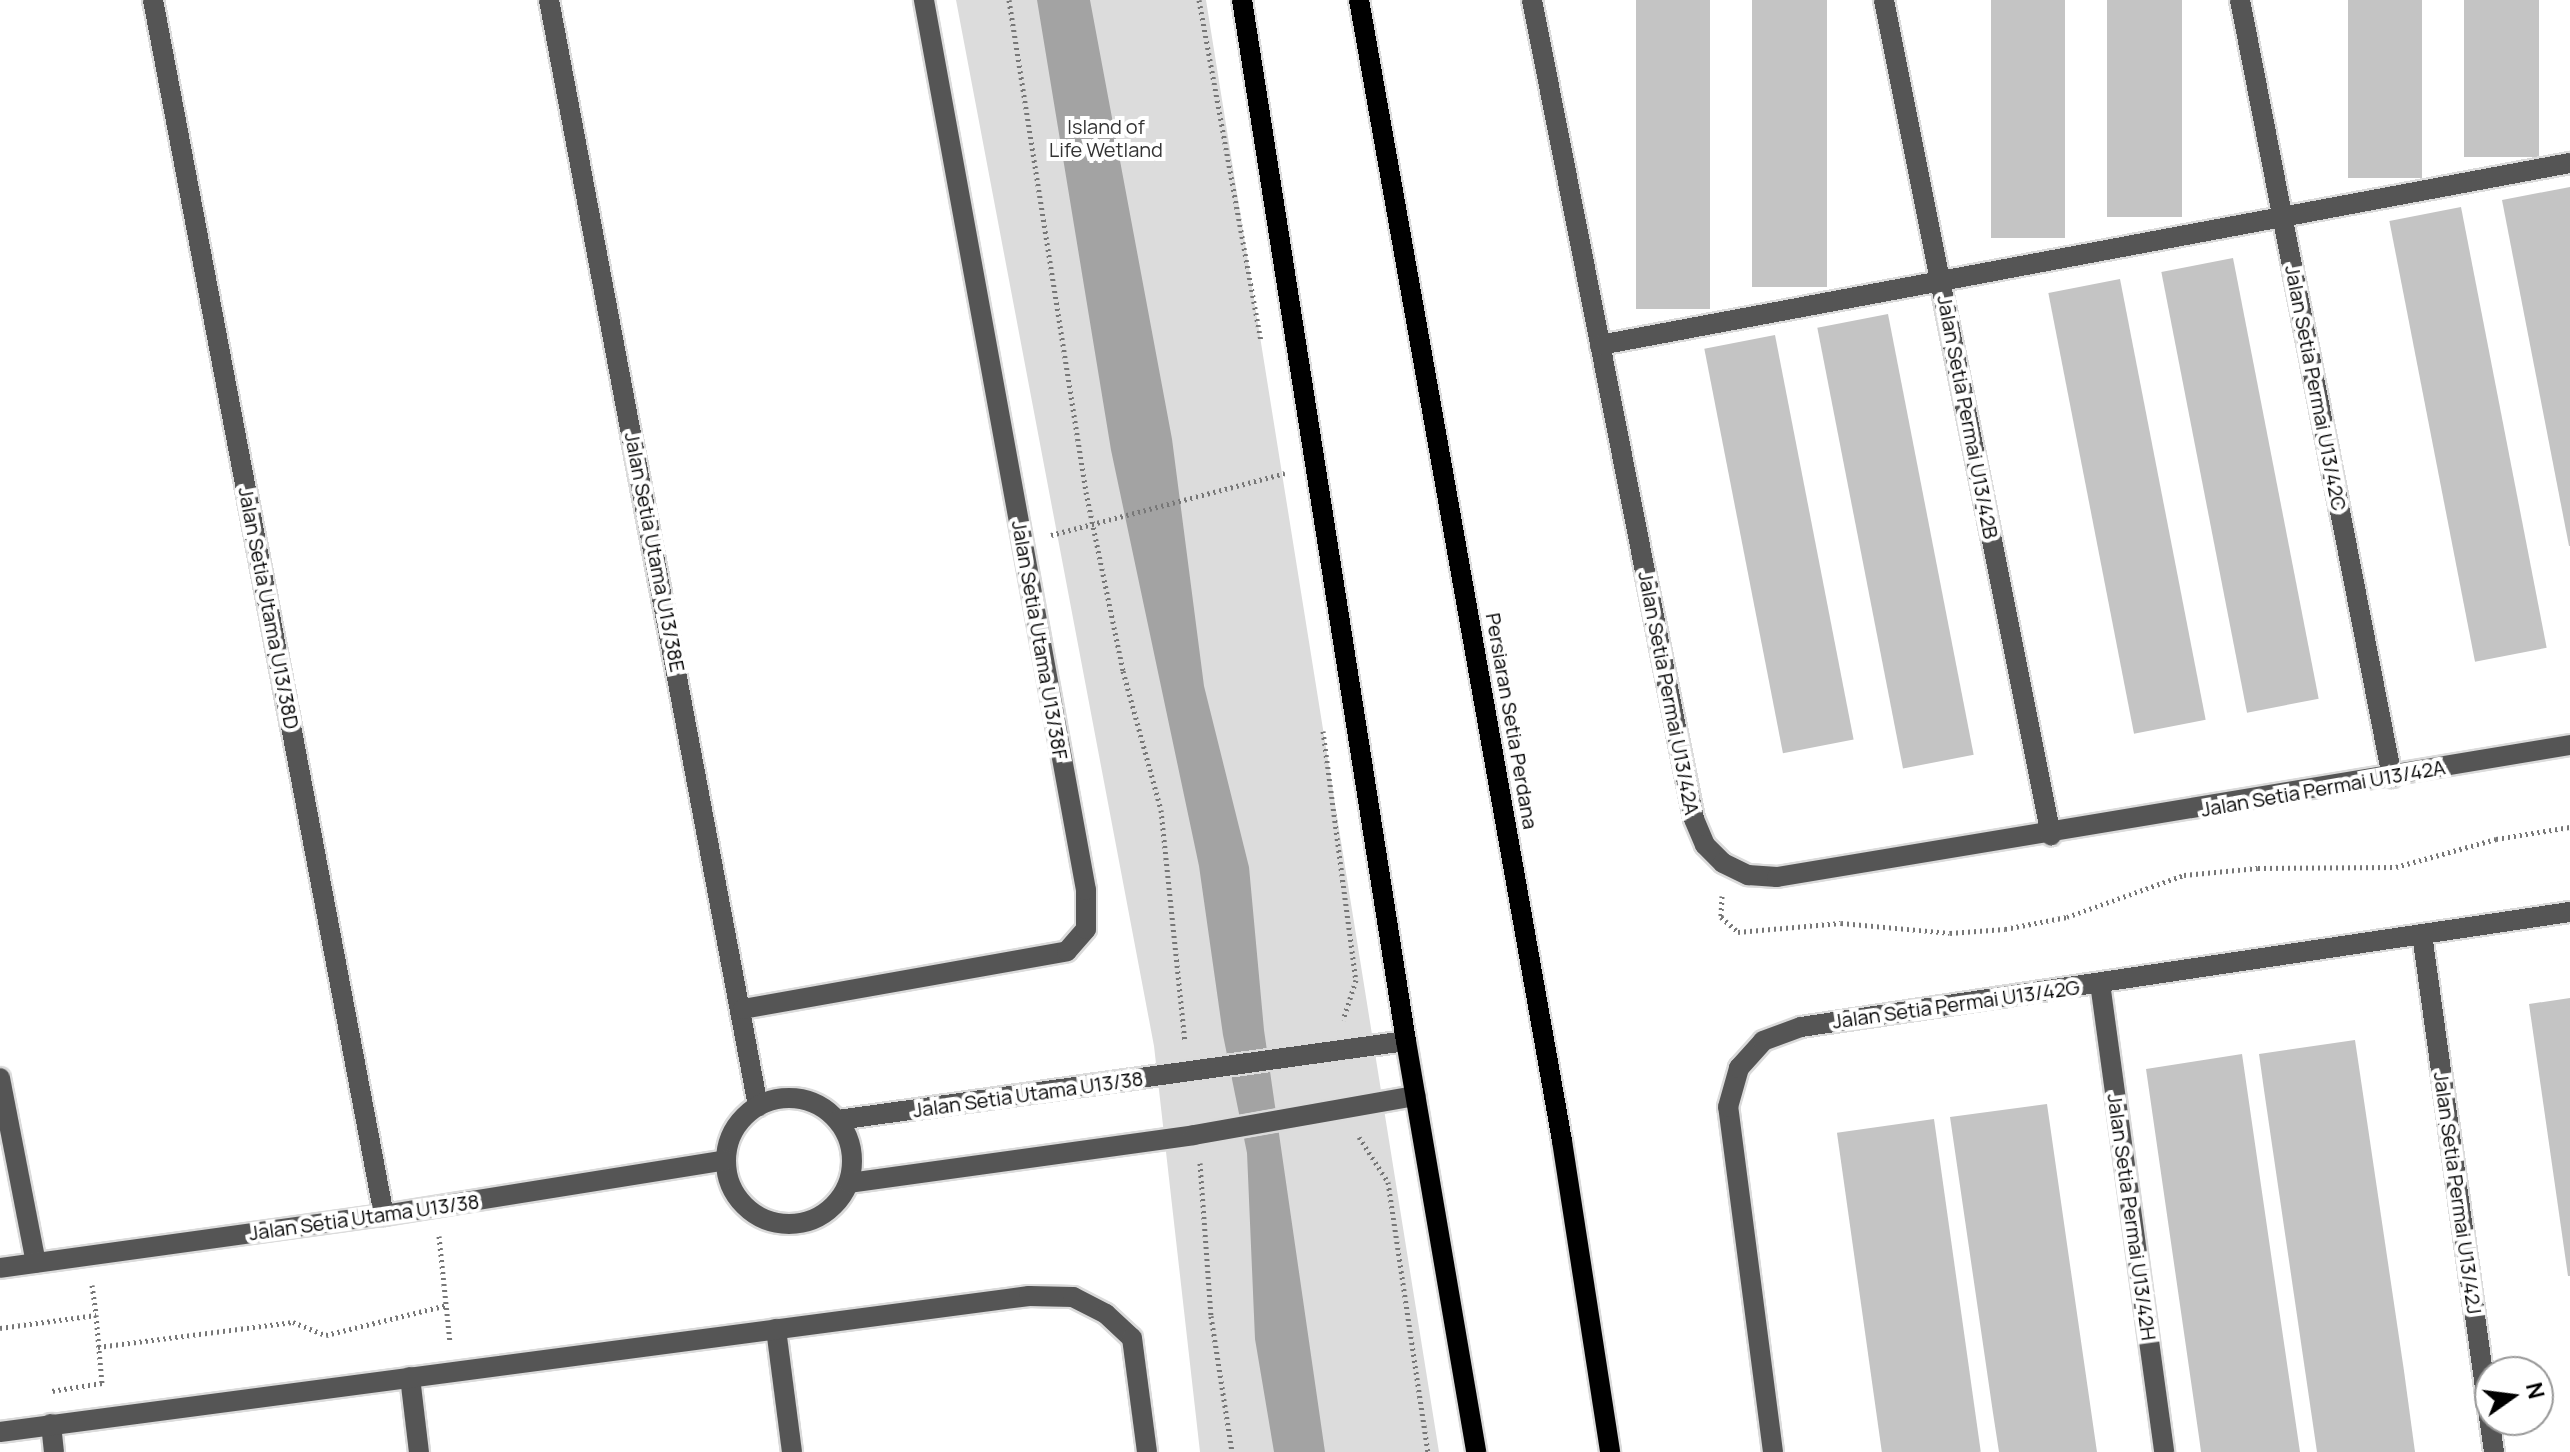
<!DOCTYPE html>
<style>
body{margin:0}
#map{position:relative;width:2570px;height:1452px;overflow:hidden;background:#fff;font-family:Manrope,sans-serif}
div>[style]{position:absolute}
[style*='--x']{left:calc(var(--x)*1px);top:calc(var(--y)*1px);width:calc(var(--w)*1px);rotate:calc(var(--a)*1deg)}
.green>*{inset:0;background:#dcdcdc}
.water>*{inset:0;background:#a3a3a3}
.building>*{inset:0;background:#c4c4c4;transform-origin:0 0}
.path>*{height:5px;margin-top:-2.5px;transform-origin:0;background:repeating-linear-gradient(90deg,#777 0 2px,transparent 0 6px)}
.roads{filter:drop-shadow(2px 0 #dbdbdb) drop-shadow(-2px 0 #dbdbdb) drop-shadow(0 2px #dbdbdb) drop-shadow(0 -2px #dbdbdb)}
.minor>*{height:20px;margin:-10px;padding:0 10px;transform-origin:10px;border-radius:10px;background:#555}
.minor>.ring{margin:-10px;padding:0;box-sizing:content-box;background:none;border:20px solid #555;border-radius:50%}
.major>*{height:20px;margin:-10px;padding:0 10px;transform-origin:10px;border-radius:10px;background:#000}
span{translate:-50% -50%;white-space:nowrap;text-align:center;line-height:1.15;-webkit-text-stroke:8px #fff;paint-order:stroke}
.park-label{font-size:20px;color:#333}
.street-label{font-size:20px;color:#000}
.north{position:absolute;left:2474px;top:1356px;width:80px;height:80px;box-sizing:border-box;background:#fff;border:2px solid #999;border-radius:50%;rotate:76deg;font-size:22px;font-weight:700;line-height:32px;text-align:center;color:#000}
.north::after{content:'';display:block;margin:auto;width:28px;height:36px;background:#000;clip-path:polygon(50% 0,100% 100%,50% 72%,0 100%)}
</style>
<div id="map">
<div class="green">
<i style="clip-path:polygon(956px 0,1206px 0,1439px 1452px,1200px 1452px,1154px 1046px)"></i>
</div>
<div class="water">
<i style="clip-path:polygon(1037px 0,1090px 0,1172px 439px,1204px 686px,1249px 867px,1264px 1030px,1325px 1452px,1274px 1452px,1255px 1339px,1247px 1153px,1223px 1035px,1199px 866px,1111px 450px)"></i>
</div>
<div class="building">
<i style="left:1636px;top:0;width:74px;height:309px"></i>
<i style="left:1752px;top:0;width:75px;height:287px"></i>
<i style="left:1991px;top:0;width:74px;height:238px"></i>
<i style="left:2107px;top:0;width:75px;height:217px"></i>
<i style="left:2348px;top:0;width:74px;height:178px"></i>
<i style="left:2464px;top:0;width:75px;height:157px"></i>
<i style="clip-path:polygon(2570px 187px,2570px 546px,2569px 546px,2502px 200px)"></i>
<i style="left:2461px;top:207px;width:449px;height:73px;rotate:79deg"></i>
<i style="left:2233px;top:258px;width:449px;height:73px;rotate:79deg"></i>
<i style="left:2120px;top:279px;width:449px;height:73px;rotate:79deg"></i>
<i style="left:1888px;top:314px;width:449px;height:72px;rotate:79deg"></i>
<i style="left:1775px;top:335px;width:412px;height:72px;rotate:79deg"></i>
<i style="clip-path:polygon(2570px 998px,2570px 1276px,2568px 1276px,2529px 1004px)"></i>
<i style="clip-path:polygon(2355px 1040px,2404px 1371px,2415px 1452px,2317px 1452px,2264px 1090px,2259px 1054px)"></i>
<i style="clip-path:polygon(2242px 1054px,2274px 1275px,2300px 1452px,2201px 1452px,2199px 1437px,2146px 1069px)"></i>
<i style="clip-path:polygon(2047px 1104px,2068px 1251px,2097px 1452px,1999px 1452px,1993px 1413px,1950px 1117px)"></i>
<i style="left:1934px;top:1119px;width:336px;height:98px;rotate:82deg"></i>
</div>
<div class="path">
<i style="--x:1009;--y:0;--w:498;--a:81.1"></i>
<i style="--x:1086;--y:492;--w:183;--a:78.3"></i>
<i style="--x:1123;--y:671;--w:144;--a:74.7"></i>
<i style="--x:1161;--y:810;--w:233;--a:84.1"></i>
<i style="--x:1199;--y:0;--w:347;--a:79.7"></i>
<i style="--x:1051;--y:535;--w:242;--a:-14.8"></i>
<i style="--x:1323;--y:731;--w:251;--a:82.5"></i>
<i style="--x:1356;--y:980;--w:42;--a:108"></i>
<i style="--x:1722;--y:896;--w:21;--a:93"></i>
<i style="--x:1721;--y:917;--w:23;--a:41"></i>
<i style="--x:1738;--y:932;--w:103;--a:-5"></i>
<i style="--x:1841;--y:923;--w:109;--a:5.2"></i>
<i style="--x:1950;--y:933;--w:55;--a:-4.2"></i>
<i style="--x:2005;--y:929;--w:63;--a:-11"></i>
<i style="--x:2067;--y:917;--w:124;--a:-19.7"></i>
<i style="--x:2184;--y:875;--w:74;--a:-5.4"></i>
<i style="--x:2258;--y:868;--w:138;--a:-0.4"></i>
<i style="--x:2396;--y:867;--w:104;--a:-15.6"></i>
<i style="--x:2496;--y:839;--w:75;--a:-9.2"></i>
<i style="--x:1359;--y:1137;--w:54;--a:57.2"></i>
<i style="--x:1388;--y:1182;--w:273;--a:81.6"></i>
<i style="--x:1200;--y:1163;--w:153;--a:85.9"></i>
<i style="--x:1211;--y:1316;--w:138;--a:81.2"></i>
<i style="--x:439;--y:1236;--w:107;--a:84.1"></i>
<i style="--x:92;--y:1285;--w:30;--a:82"></i>
<i style="--x:0;--y:1328;--w:97;--a:-7.7"></i>
<i style="--x:96;--y:1315;--w:68;--a:85"></i>
<i style="--x:102;--y:1383;--w:51;--a:170.9"></i>
<i style="--x:98;--y:1347;--w:197;--a:-7.3"></i>
<i style="--x:293;--y:1322;--w:35;--a:22"></i>
<i style="--x:326;--y:1335;--w:125;--a:-13.9"></i>
</div>
<div class="roads">
<div class="minor">
<i style="--x:153;--y:0;--w:1237;--a:79.24"></i>
<i style="--x:549;--y:0;--w:1126;--a:79.3"></i>
<i style="--x:1532;--y:0;--w:835;--a:78.81"></i>
<i style="--x:1694;--y:819;--w:28;--a:67"></i>
<i style="--x:1705;--y:845;--w:25;--a:45"></i>
<i style="--x:1723;--y:863;--w:28;--a:26"></i>
<i style="--x:1748;--y:875;--w:29;--a:4"></i>
<i style="--x:1777;--y:877;--w:804;--a:-9.45"></i>
<i style="--x:1884;--y:0;--w:852;--a:78.69"></i>
<i style="--x:2240;--y:0;--w:792;--a:78.93"></i>
<i style="--x:1600;--y:345;--w:987;--a:-10.63"></i>
<i style="--x:2422;--y:934;--w:523;--a:82.09"></i>
<i style="--x:2100;--y:983;--w:473;--a:82.2"></i>
<i style="--x:743;--y:1009;--w:329;--a:-10.1"></i>
<i style="--x:1067;--y:951;--w:29;--a:-49"></i>
<i style="--x:1086;--y:929;--w:39;--a:-90"></i>
<i style="--x:1086;--y:890;--w:905;--a:-100.32"></i>
<i style="--x:0;--y:1078;--w:188;--a:79"></i>
<i class="ring" style="left:726px;top:1098px;width:106px;height:106px"></i>
<i style="--x:838;--y:1120;--w:573;--a:-7.92"></i>
<i style="--x:849;--y:1183;--w:348;--a:-7.9"></i>
<i style="--x:1194;--y:1135;--w:225;--a:-10"></i>
<i style="--x:0;--y:1268;--w:388;--a:-7.9"></i>
<i style="--x:384;--y:1215;--w:346;--a:-9.1"></i>
<i style="--x:776;--y:1329;--w:124;--a:82.6"></i>
<i style="--x:410;--y:1377;--w:76;--a:83.2"></i>
<i style="--x:51;--y:1424;--w:28;--a:84"></i>
<i style="--x:0;--y:1432;--w:1038;--a:-7.53"></i>
<i style="--x:1029;--y:1296;--w:44;--a:1.3"></i>
<i style="--x:1073;--y:1297;--w:37;--a:27"></i>
<i style="--x:1106;--y:1314;--w:35;--a:43"></i>
<i style="--x:1132;--y:1338;--w:115;--a:82.5"></i>
<i style="--x:1773;--y:1452;--w:348;--a:-97.4"></i>
<i style="--x:1728;--y:1107;--w:41;--a:-74.2"></i>
<i style="--x:1739;--y:1068;--w:36;--a:-48"></i>
<i style="--x:1763;--y:1041;--w:40;--a:-20.2"></i>
<i style="--x:1801;--y:1027;--w:778;--a:-8.51"></i>
</div>
<div class="major">
<i style="--x:1242;--y:0;--w:1054;--a:81.05"></i>
<i style="--x:1406;--y:1041;--w:417;--a:80.3"></i>
<i style="--x:1359;--y:0;--w:1159;--a:79.91"></i>
<i style="--x:1562;--y:1141;--w:315;--a:81.2"></i>
</div>
</div>
<div class="park-label">
<span style="left:1106px;top:138px">Island of<br>Life Wetland</span>
</div>
<div class="street-label">
<span style="left:2316px;top:388px;rotate:79deg">Jalan Setia Permai U13/42C</span>
<span style="left:1968px;top:417px;rotate:79deg">Jalan Setia Permai U13/42B</span>
<span style="left:655px;top:552px;rotate:79deg">Jalan Setia Utama U13/38E</span>
<span style="left:269px;top:608px;rotate:79deg">Jalan Setia Utama U13/38D</span>
<span style="left:1040px;top:640px;rotate:80deg">Jalan Setia Utama U13/38F</span>
<span style="left:1669px;top:693px;rotate:79deg">Jalan Setia Permai U13/42A</span>
<span style="left:1512px;top:721px;rotate:80deg">Persiaran Setia Perdana</span>
<span style="left:2323px;top:788px;rotate:-10deg">Jalan Setia Permai U13/42A</span>
<span style="left:1956px;top:1004px;rotate:-8deg">Jalan Setia Permai U13/42G</span>
<span style="left:1028px;top:1094px;rotate:-8deg">Jalan Setia Utama U13/38</span>
<span style="left:2458px;top:1193px;rotate:82deg">Jalan Setia Permai U13/42J</span>
<span style="left:364px;top:1217px;rotate:-8deg">Jalan Setia Utama U13/38</span>
<span style="left:2132px;top:1217px;rotate:82deg">Jalan Setia Permai U13/42H</span>
</div>
<div class="north">N</div>
</div>
